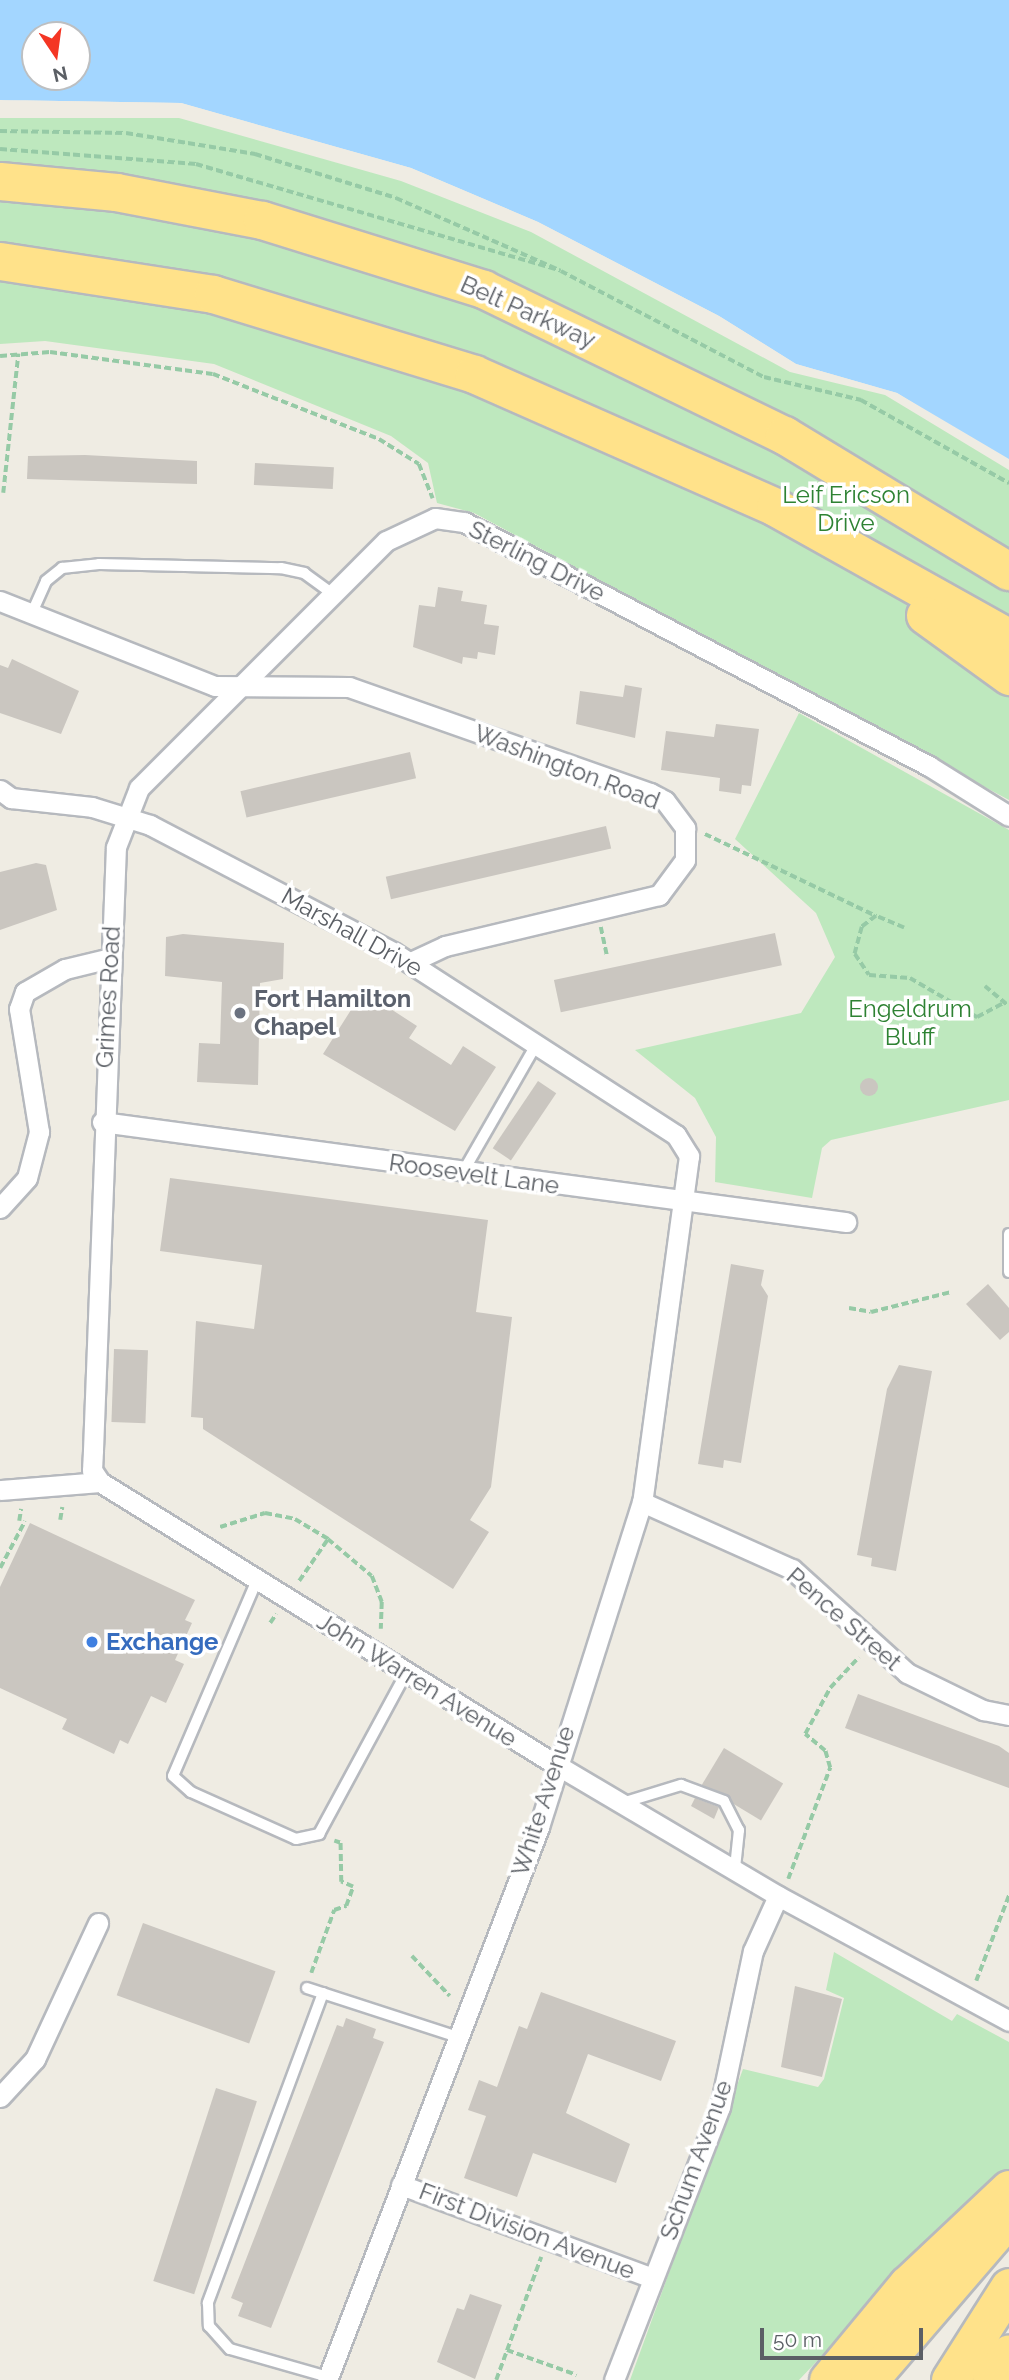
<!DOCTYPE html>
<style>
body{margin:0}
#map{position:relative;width:1009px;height:2380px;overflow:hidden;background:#efece3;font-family:Raleway,sans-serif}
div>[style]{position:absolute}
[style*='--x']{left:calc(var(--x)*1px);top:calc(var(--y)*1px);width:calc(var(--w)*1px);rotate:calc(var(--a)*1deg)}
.green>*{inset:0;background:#bee8be}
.water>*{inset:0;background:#a3d6ff}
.pier>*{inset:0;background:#efece3}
.building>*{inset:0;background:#cac6c0;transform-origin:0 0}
.round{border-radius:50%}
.path>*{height:3.5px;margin-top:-1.75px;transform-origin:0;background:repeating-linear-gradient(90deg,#96caa6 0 7px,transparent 0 10.5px)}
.roads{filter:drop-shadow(2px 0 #b6b9be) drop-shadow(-2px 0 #b6b9be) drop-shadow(0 2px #b6b9be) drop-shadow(0 -2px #b6b9be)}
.lane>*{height:10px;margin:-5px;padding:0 5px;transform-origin:5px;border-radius:5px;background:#fff}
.street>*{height:19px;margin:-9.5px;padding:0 9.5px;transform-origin:9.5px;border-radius:9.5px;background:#fff}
.highway>*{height:37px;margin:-18.5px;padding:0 18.5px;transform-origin:18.5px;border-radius:18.5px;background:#ffe28a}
.dots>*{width:19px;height:19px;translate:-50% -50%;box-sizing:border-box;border:4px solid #fff;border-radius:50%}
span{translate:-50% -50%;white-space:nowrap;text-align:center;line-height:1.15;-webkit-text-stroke:7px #fff;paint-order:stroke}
.street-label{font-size:24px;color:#5b5f65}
.park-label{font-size:24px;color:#2e8233}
.worship-label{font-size:24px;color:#5b616d;font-weight:700}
.left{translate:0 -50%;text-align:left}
.shop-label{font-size:24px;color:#366cbe;font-weight:700}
.north{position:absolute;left:21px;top:21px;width:70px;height:70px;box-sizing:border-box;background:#fff;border:2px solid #bdbfc1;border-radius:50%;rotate:167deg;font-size:19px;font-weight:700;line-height:28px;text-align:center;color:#5b5f65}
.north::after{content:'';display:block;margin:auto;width:24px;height:32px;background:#f43624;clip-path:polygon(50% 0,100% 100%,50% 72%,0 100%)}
.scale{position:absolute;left:760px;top:2328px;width:163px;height:32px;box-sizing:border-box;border:4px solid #5b5f65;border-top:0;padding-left:9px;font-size:21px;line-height:24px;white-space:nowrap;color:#5b5f65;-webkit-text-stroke:5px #fff;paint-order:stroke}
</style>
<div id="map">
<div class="green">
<i style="clip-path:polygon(0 118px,179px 118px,401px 181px,531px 232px,790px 372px,885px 395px,1009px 470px,1009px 800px,474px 513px,437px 503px,428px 463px,391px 436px,214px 364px,45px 341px,0 344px)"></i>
<i style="clip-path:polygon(799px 713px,1009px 830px,1009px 1100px,831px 1140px,822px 1148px,812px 1198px,715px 1182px,716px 1137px,695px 1098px,635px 1050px,801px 1013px,835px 957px,816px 913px,735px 839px)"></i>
<i style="clip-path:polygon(834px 1952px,952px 2021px,957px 2014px,1009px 2042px,1009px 2178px,914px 2259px,799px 2380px,630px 2380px,743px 2069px,818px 2087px,824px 2079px,844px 1998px,826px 1990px)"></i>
</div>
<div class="water">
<i style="clip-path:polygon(evenodd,0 0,1009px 0,1009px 459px,897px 393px,796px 364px,719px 316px,538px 222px,411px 168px,181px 103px,0 100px,0 0,35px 35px,77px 35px,77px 77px,35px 77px,35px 35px)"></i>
</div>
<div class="pier">
<i style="clip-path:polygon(0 100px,181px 103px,411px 168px,538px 222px,719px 316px,796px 364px,897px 393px,1009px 463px,896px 396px,795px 367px,717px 319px,537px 226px,410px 171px,180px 107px)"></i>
</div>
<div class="building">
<i style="clip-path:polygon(85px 455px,197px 461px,197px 484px,27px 479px,28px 456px)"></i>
<i style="left:255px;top:463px;width:79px;height:22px;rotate:3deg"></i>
<i style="clip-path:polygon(438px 587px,463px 591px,461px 601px,487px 605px,484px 624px,499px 626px,495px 655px,478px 652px,477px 659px,463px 657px,462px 664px,413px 647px,419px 605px,435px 607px)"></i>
<i style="clip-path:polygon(12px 659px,79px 691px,61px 734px,0 713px,0 665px,8px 668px)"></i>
<i style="clip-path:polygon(625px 685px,642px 688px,635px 738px,576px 724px,580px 691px,623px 697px)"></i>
<i style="clip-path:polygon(716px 724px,759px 729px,751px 786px,742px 785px,741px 794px,719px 791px,720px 778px,661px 770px,666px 731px,714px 737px)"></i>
<i style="left:410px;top:752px;width:27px;height:174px;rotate:77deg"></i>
<i style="left:606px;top:826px;width:23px;height:226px;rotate:77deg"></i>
<i style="clip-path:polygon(36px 863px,46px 865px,57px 910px,0 930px,0 872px)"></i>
<i style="left:775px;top:933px;width:33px;height:226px;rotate:78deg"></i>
<i style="clip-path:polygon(183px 934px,284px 943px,283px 979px,260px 983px,258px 1085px,197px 1082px,199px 1043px,220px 1044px,222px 982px,165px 976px,166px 937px)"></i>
<i style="clip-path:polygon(363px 991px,417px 1026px,409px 1038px,451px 1065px,463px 1046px,496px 1067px,455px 1131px,323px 1054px)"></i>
<i class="round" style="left:860px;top:1078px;width:18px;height:18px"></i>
<i style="left:538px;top:1081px;width:22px;height:81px;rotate:34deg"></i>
<i style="clip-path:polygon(170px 1178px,488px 1220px,476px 1312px,512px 1317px,491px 1487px,470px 1520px,489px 1532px,453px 1589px,203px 1429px,203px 1418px,191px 1417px,196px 1321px,254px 1329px,262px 1265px,160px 1251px)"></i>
<i style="clip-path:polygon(731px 1264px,764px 1270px,761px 1285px,768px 1296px,741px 1463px,724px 1460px,723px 1468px,698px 1464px)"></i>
<i style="clip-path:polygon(988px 1284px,1009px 1308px,1009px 1332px,1000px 1340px,966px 1304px)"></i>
<i style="left:114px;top:1349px;width:34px;height:73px;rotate:2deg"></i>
<i style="clip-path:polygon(899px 1365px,932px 1371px,896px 1571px,871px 1566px,872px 1558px,857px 1555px,887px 1389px)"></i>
<i style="clip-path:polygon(30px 1523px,195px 1600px,185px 1620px,192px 1623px,175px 1660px,184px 1664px,166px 1703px,151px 1696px,128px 1744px,120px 1740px,114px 1754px,62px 1729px,67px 1719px,0 1688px,0 1587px)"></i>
<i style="clip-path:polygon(858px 1694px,999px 1746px,1009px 1753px,1009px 1788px,845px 1728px)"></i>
<i style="left:724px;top:1748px;width:69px;height:43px;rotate:31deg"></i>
<i style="clip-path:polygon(695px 1798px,719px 1807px,714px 1819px,691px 1806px)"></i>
<i style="left:143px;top:1923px;width:141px;height:77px;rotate:20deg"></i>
<i style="clip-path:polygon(795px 1986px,842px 1999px,822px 2077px,781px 2067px)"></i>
<i style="clip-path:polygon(541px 1992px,676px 2041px,661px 2081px,588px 2054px,566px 2113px,630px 2144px,616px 2183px,533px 2153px,517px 2197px,464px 2178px,486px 2116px,468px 2110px,479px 2080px,497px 2087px,519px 2026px,527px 2029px)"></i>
<i style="clip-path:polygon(346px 2018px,376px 2029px,373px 2038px,384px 2042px,271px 2328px,238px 2316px,243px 2303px,231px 2298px,337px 2025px,343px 2027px)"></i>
<i style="left:216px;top:2088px;width:43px;height:203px;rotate:18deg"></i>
<i style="clip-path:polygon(470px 2294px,502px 2305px,475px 2379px,437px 2362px,457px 2308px,464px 2310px)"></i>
</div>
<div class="path">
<i style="--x:0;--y:131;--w:126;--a:0.9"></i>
<i style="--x:126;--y:133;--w:131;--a:9.2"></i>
<i style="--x:255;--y:154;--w:148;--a:17.3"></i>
<i style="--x:396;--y:198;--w:178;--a:23.8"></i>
<i style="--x:0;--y:149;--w:197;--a:4.4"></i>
<i style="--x:196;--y:164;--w:380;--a:16.3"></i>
<i style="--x:561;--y:271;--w:229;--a:27.6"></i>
<i style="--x:764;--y:377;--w:100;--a:13.3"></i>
<i style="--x:861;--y:400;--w:170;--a:29.3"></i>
<i style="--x:0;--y:356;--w:50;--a:-4.6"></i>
<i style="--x:50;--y:352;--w:164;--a:7.7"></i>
<i style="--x:213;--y:374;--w:178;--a:21.4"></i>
<i style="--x:379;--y:439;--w:47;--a:32"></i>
<i style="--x:419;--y:464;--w:37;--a:68"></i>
<i style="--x:3;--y:493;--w:140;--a:-83.8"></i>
<i style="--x:705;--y:834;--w:190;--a:25.6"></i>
<i style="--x:601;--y:927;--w:30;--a:78"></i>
<i style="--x:904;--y:928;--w:30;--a:-157"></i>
<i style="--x:876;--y:916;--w:18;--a:142"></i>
<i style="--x:862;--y:927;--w:28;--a:105"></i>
<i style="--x:855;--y:954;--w:25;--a:56"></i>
<i style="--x:869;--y:975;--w:41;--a:4.2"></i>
<i style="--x:910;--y:978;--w:78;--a:30.2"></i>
<i style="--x:977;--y:1017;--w:32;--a:-28"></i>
<i style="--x:985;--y:986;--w:31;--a:40"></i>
<i style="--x:849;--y:1308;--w:22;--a:10"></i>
<i style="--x:871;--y:1312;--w:82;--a:-14"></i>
<i style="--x:60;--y:1520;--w:13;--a:-81"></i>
<i style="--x:19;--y:1521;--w:12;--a:-81"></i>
<i style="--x:220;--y:1527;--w:47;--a:-17.3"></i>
<i style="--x:265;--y:1513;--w:31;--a:11"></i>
<i style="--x:295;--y:1519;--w:39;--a:31"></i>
<i style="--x:328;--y:1539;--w:57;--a:40.1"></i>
<i style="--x:372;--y:1576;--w:28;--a:69"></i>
<i style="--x:382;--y:1602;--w:27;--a:92"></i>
<i style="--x:0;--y:1568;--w:53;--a:-62"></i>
<i style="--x:299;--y:1581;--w:51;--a:-55.4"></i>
<i style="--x:270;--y:1623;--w:11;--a:-56"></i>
<i style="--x:788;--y:1879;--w:119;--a:-69.3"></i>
<i style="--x:830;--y:1768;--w:18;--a:-106"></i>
<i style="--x:825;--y:1751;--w:26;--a:-140"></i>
<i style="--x:805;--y:1734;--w:52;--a:-61.5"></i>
<i style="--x:830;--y:1688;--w:42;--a:-46.9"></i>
<i style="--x:412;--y:1956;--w:55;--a:46.5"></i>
<i style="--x:311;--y:1973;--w:67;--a:-69.9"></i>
<i style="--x:334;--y:1910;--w:13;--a:-18"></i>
<i style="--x:346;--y:1906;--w:20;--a:-70"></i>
<i style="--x:353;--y:1887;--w:13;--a:-157"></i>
<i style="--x:341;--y:1882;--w:39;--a:-91"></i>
<i style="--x:340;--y:1843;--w:6;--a:-162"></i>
<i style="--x:976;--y:1981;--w:92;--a:-69"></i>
<i style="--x:507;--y:2350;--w:74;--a:19.7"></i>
<i style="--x:496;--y:2380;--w:131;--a:-69.9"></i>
</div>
<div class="roads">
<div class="lane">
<i style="--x:31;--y:615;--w:37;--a:-66"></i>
<i style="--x:46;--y:581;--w:21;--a:-39"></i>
<i style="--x:62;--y:568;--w:37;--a:-6"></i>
<i style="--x:99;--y:564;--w:182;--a:1.3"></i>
<i style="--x:281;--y:568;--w:24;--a:12"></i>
<i style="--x:304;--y:573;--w:34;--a:36"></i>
<i style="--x:463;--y:1172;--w:146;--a:-60.1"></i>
<i style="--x:1009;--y:1234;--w:38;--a:90"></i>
<i style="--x:257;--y:1580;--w:213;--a:113.2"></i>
<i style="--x:173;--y:1776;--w:24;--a:42"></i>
<i style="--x:191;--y:1792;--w:115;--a:24.1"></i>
<i style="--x:296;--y:1839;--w:24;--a:-12"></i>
<i style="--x:319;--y:1834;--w:181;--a:-61.6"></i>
<i style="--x:622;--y:1803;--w:62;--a:-17"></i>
<i style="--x:681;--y:1785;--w:46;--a:20.4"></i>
<i style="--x:724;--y:1801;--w:33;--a:63"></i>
<i style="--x:739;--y:1830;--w:38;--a:96"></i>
<i style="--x:307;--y:1988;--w:156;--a:18"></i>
<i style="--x:323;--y:1993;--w:331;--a:110.4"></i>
<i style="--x:208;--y:2303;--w:23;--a:88"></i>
<i style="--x:209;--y:2326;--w:31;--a:48"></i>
<i style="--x:230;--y:2349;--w:102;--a:15.9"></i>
</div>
<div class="street">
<i style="--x:0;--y:601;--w:231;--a:21.6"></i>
<i style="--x:215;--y:686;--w:134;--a:0.4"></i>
<i style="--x:349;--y:687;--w:319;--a:19.4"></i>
<i style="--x:650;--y:793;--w:17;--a:28"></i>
<i style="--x:665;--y:801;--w:34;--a:53"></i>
<i style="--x:685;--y:828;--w:32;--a:90"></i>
<i style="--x:685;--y:860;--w:44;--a:126.6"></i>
<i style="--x:659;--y:895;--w:220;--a:166.6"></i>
<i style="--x:445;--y:946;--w:38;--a:155"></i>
<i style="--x:0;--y:790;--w:14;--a:36"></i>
<i style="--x:11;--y:798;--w:81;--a:6.3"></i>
<i style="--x:92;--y:807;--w:61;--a:17.2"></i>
<i style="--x:150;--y:825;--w:274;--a:27.6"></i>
<i style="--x:393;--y:952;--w:337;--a:32.9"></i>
<i style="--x:676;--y:1135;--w:25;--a:58"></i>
<i style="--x:689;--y:1156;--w:349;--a:97.7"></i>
<i style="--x:642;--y:1502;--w:341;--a:107.6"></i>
<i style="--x:539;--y:1827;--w:592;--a:110.97"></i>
<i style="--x:102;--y:1122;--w:751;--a:7.66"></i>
<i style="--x:0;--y:1208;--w:40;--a:-48"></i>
<i style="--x:27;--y:1178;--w:48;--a:-75.4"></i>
<i style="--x:39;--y:1132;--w:125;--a:-99.2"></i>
<i style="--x:19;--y:1009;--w:18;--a:-71"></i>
<i style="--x:25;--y:992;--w:46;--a:-29.9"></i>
<i style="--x:65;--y:969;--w:46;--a:-13.7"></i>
<i style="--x:100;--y:1482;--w:14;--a:-124"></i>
<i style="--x:92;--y:1470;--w:20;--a:-87"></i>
<i style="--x:93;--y:1450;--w:603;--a:-87.82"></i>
<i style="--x:116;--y:847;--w:63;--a:-68.7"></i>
<i style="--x:139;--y:788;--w:349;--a:-45"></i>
<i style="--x:386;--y:541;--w:54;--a:-25.1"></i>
<i style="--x:435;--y:518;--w:29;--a:8"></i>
<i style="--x:464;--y:522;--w:525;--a:27.69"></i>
<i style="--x:929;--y:766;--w:94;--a:32"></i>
<i style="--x:0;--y:1490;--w:100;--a:-4.6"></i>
<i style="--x:100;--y:1482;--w:535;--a:31.79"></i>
<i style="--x:555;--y:1764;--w:259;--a:30.6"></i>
<i style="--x:778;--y:1896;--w:263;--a:28.4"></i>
<i style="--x:642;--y:1502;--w:164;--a:24.1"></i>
<i style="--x:792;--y:1569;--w:155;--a:42.1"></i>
<i style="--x:907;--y:1673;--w:85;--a:26"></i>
<i style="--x:983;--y:1710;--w:26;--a:11"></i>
<i style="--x:0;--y:2097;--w:52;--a:-47.4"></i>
<i style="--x:35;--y:2059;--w:150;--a:-65.1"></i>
<i style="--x:401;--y:2185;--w:268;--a:20.3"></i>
<i style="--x:614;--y:2380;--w:293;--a:-68.8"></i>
<i style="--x:720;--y:2107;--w:159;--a:-78.1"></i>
<i style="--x:753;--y:1951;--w:60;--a:-65.6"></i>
</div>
<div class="highway">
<i style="--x:0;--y:181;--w:117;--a:5.4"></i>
<i style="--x:116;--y:192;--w:149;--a:10.9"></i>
<i style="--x:262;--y:220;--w:232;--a:17.3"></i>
<i style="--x:483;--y:289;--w:335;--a:25.9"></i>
<i style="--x:784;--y:435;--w:263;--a:31.2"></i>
<i style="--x:0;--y:261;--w:216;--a:8.8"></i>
<i style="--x:213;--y:294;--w:273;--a:17"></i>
<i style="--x:474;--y:374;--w:329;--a:23.8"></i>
<i style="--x:775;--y:507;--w:268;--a:29.2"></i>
<i style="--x:925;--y:615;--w:104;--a:36"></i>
<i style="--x:828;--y:2380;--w:124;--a:-50.3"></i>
<i style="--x:907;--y:2285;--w:140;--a:-43.3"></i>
<i style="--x:869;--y:2380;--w:215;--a:-49.3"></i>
<i style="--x:950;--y:2380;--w:110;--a:-57.6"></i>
<i style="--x:991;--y:2380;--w:32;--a:-56"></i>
</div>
</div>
<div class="dots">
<i style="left:240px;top:1013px;background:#6b7280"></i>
<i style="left:92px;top:1642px;background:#3f7fe0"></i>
</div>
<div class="street-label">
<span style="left:528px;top:312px;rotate:24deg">Belt Parkway</span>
<span style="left:537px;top:561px;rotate:27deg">Sterling Drive</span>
<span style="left:567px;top:767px;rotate:21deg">Washington Road</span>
<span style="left:352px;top:932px;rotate:29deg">Marshall Drive</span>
<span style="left:108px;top:997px;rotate:-87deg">Grimes Road</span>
<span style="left:474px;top:1174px;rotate:8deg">Roosevelt Lane</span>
<span style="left:844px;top:1619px;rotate:41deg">Pence Street</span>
<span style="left:417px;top:1680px;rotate:32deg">John Warren Avenue</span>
<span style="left:543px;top:1801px;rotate:-72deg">White Avenue</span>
<span style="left:696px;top:2160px;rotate:-70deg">Schum Avenue</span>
<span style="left:527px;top:2231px;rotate:21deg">First Division Avenue</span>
</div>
<div class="park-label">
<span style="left:846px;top:509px">Leif Ericson<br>Drive</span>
<span style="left:910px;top:1023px">Engeldrum<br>Bluff</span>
</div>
<div class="worship-label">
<span class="left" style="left:254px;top:1013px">Fort Hamilton<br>Chapel</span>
</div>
<div class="shop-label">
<span class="left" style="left:106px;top:1642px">Exchange</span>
</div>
<div class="north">N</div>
<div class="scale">50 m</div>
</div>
